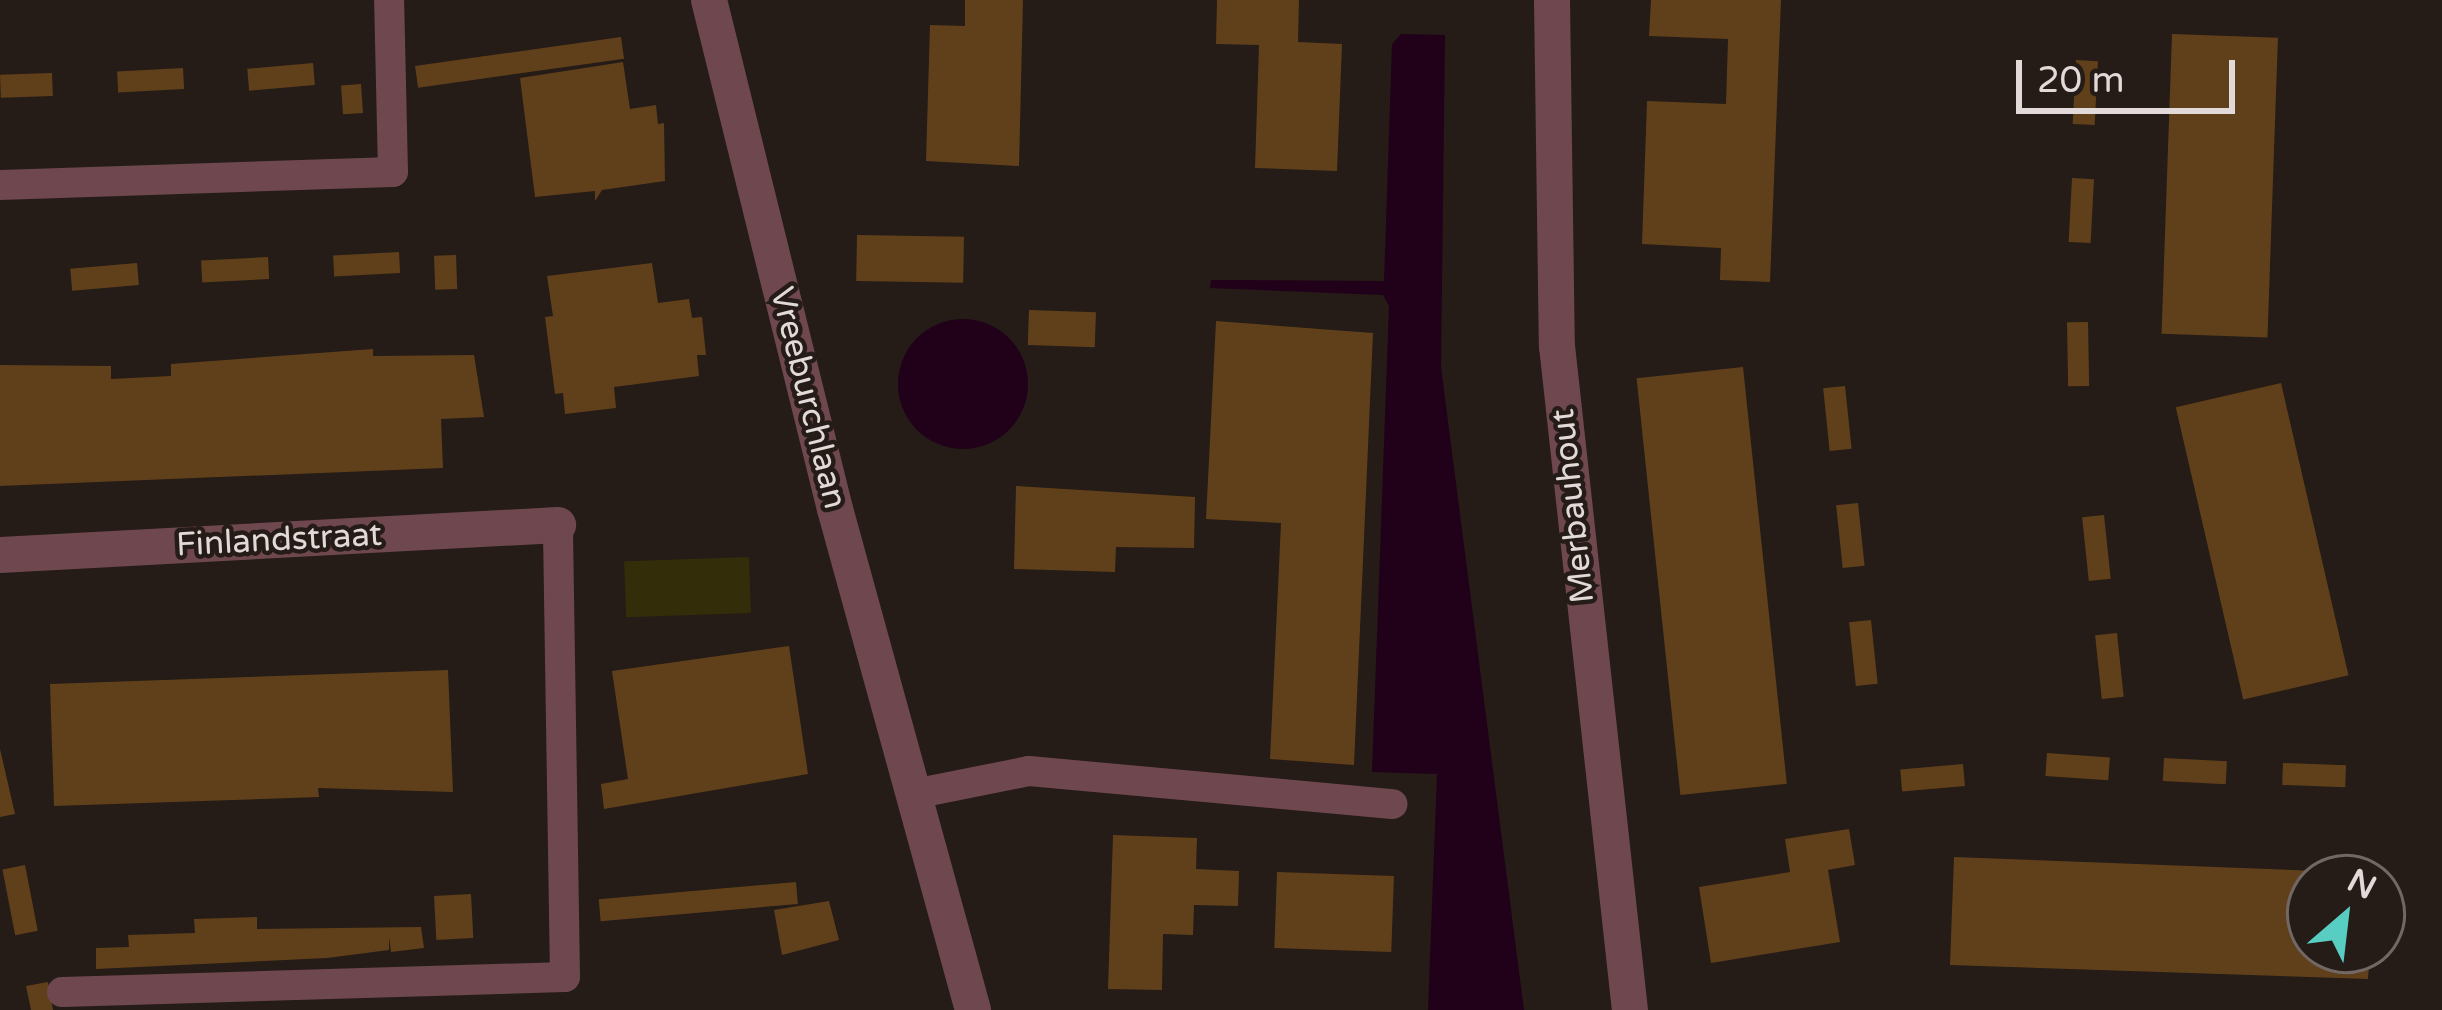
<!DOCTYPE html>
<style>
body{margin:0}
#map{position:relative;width:2442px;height:1010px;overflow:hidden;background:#251b17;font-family:"Varela Round",sans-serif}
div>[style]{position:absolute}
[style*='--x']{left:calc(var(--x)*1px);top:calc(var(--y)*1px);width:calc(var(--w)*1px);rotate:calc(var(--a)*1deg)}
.green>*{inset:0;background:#342d0a;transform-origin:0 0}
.water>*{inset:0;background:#210119}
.round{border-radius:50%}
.building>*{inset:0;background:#60401a;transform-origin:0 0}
.lane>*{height:30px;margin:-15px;padding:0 15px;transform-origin:15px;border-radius:15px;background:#6e484e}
.street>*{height:36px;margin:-18px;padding:0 18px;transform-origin:18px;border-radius:18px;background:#6e484e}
span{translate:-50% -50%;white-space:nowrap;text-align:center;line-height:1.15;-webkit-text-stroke:9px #251b17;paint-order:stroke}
.street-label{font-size:33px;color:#e2dad8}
.north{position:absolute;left:2286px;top:854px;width:120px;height:120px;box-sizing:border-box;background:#251b17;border:3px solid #716764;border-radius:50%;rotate:28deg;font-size:33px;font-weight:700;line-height:48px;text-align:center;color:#e2dad8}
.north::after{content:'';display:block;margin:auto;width:42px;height:54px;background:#57cec1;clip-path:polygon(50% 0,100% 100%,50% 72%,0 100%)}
.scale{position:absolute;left:2016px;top:60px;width:219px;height:54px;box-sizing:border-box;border:6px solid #e2dad8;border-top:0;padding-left:15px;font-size:36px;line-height:42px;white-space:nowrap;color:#e2dad8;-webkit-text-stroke:9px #251b17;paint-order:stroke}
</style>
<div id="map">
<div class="green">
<i style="left:749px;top:557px;width:56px;height:125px;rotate:88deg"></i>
</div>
<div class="water">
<i style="clip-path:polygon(1401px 34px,1445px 35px,1441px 367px,1524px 1010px,1428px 1010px,1437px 774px,1372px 772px,1389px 306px,1383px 295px,1210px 288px,1211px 280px,1384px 281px,1392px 44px)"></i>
<i class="round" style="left:898px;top:319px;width:130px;height:130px"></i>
</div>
<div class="building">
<i style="clip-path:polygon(965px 0,1023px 0,1019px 166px,926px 161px,930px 25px,965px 26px)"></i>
<i style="clip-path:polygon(1217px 0,1299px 0,1298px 42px,1342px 44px,1337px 171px,1255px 168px,1259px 45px,1216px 44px)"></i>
<i style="clip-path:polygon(1651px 0,1781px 0,1770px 282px,1720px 280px,1721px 248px,1642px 244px,1647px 101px,1726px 104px,1728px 39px,1649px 36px)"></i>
<i style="left:2172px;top:34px;width:106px;height:300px;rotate:2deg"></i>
<i style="left:621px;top:37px;width:22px;height:208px;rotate:82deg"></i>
<i style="left:2076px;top:60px;width:22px;height:64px;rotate:3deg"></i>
<i style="clip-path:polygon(623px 62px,630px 109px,656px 105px,658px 124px,664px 123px,665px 181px,602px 190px,595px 201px,595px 191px,535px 197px,520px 78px)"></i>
<i style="left:313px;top:63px;width:22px;height:66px;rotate:85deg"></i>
<i style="left:183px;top:68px;width:21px;height:66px;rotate:87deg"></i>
<i style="left:52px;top:73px;width:23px;height:52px;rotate:88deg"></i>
<i style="left:361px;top:84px;width:29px;height:20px;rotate:86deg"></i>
<i style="left:2072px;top:178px;width:22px;height:64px;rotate:3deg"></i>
<i style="left:857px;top:235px;width:107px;height:46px;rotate:1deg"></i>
<i style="left:399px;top:252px;width:21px;height:66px;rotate:87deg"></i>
<i style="left:456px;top:255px;width:34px;height:22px;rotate:88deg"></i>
<i style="left:268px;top:257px;width:22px;height:67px;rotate:87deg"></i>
<i style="left:137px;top:263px;width:22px;height:67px;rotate:85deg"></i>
<i style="clip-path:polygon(652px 263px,658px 303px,689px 299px,692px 318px,702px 317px,706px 355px,697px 355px,699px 376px,614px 387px,616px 408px,565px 414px,563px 393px,555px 394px,545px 317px,553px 316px,547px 276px)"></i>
<i style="left:1029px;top:310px;width:67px;height:35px;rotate:2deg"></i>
<i style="clip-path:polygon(1216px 321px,1373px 333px,1354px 765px,1270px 759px,1281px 523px,1206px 519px)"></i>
<i style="left:2088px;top:322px;width:64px;height:21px;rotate:89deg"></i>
<i style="clip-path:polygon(373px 349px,373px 356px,474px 355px,484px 417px,441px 419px,443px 468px,0 486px,0 365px,111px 366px,111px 379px,171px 376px,171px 364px)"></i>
<i style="left:1743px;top:367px;width:419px;height:107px;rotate:84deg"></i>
<i style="left:2281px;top:383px;width:300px;height:108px;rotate:77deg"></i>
<i style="left:1845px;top:386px;width:63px;height:22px;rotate:84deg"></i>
<i style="clip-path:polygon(1016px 486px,1195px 497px,1194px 548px,1116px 547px,1115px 572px,1014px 569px)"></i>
<i style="left:1858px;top:503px;width:63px;height:22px;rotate:84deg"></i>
<i style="left:2104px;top:515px;width:64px;height:22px;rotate:84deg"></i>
<i style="left:1871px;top:620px;width:64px;height:22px;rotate:84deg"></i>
<i style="left:2117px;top:633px;width:64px;height:22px;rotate:84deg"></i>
<i style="clip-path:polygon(789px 646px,808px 774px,604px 809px,601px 784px,628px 779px,612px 671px)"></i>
<i style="clip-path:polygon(448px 670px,453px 792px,318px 788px,319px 797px,54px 806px,50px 684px)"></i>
<i style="clip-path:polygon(0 749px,15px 814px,0 817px)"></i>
<i style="left:2047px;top:753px;width:63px;height:23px;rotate:4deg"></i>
<i style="left:2164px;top:758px;width:63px;height:23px;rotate:3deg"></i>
<i style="left:2283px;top:763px;width:63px;height:22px;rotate:2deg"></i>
<i style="left:1963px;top:764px;width:22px;height:63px;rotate:85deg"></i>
<i style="clip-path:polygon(1849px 829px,1855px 865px,1828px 870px,1840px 942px,1711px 963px,1699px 887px,1790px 872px,1785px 839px)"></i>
<i style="clip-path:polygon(1113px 835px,1197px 838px,1196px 869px,1239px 871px,1238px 906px,1194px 905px,1193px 935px,1163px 934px,1162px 990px,1108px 989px)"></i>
<i style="clip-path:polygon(1954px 857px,2372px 873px,2310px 878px,2310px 950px,2370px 950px,2368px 979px,1950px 965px)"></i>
<i style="left:25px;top:865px;width:67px;height:23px;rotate:79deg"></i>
<i style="left:1277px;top:872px;width:117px;height:76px;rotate:2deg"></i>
<i style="left:796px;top:882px;width:22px;height:198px;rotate:85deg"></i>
<i style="left:471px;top:894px;width:44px;height:37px;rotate:87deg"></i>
<i style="clip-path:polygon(829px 901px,839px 940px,782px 955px,774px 910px)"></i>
<i style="clip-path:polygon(257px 917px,257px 929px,421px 927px,424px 948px,391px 952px,389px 937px,389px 950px,327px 958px,96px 969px,96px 948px,129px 947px,128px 935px,195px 933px,194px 919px)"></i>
<i style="clip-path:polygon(48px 982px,53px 1010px,31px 1010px,26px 986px)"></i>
</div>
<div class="lane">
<i style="--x:0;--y:185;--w:393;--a:-1.9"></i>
<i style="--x:393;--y:172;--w:172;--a:-91.3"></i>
<i style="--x:919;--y:793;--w:112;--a:-11.3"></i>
<i style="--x:1029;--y:771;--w:365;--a:5.2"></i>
<i style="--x:62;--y:992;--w:503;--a:-1.71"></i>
<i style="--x:565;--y:977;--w:452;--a:-90.9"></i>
</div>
<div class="street">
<i style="--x:709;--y:0;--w:524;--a:76.1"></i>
<i style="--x:835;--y:509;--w:520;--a:74.6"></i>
<i style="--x:1552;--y:0;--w:346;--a:89.2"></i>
<i style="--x:1557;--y:346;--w:668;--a:83.73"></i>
<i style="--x:0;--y:555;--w:559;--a:-3.08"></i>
</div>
<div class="street-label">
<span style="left:808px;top:398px;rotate:76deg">Vreeburchlaan</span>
<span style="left:1573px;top:506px;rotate:-96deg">Merbauhout</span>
<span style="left:279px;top:540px;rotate:-3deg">Finlandstraat</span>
</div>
<div class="north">N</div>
<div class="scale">20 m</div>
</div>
